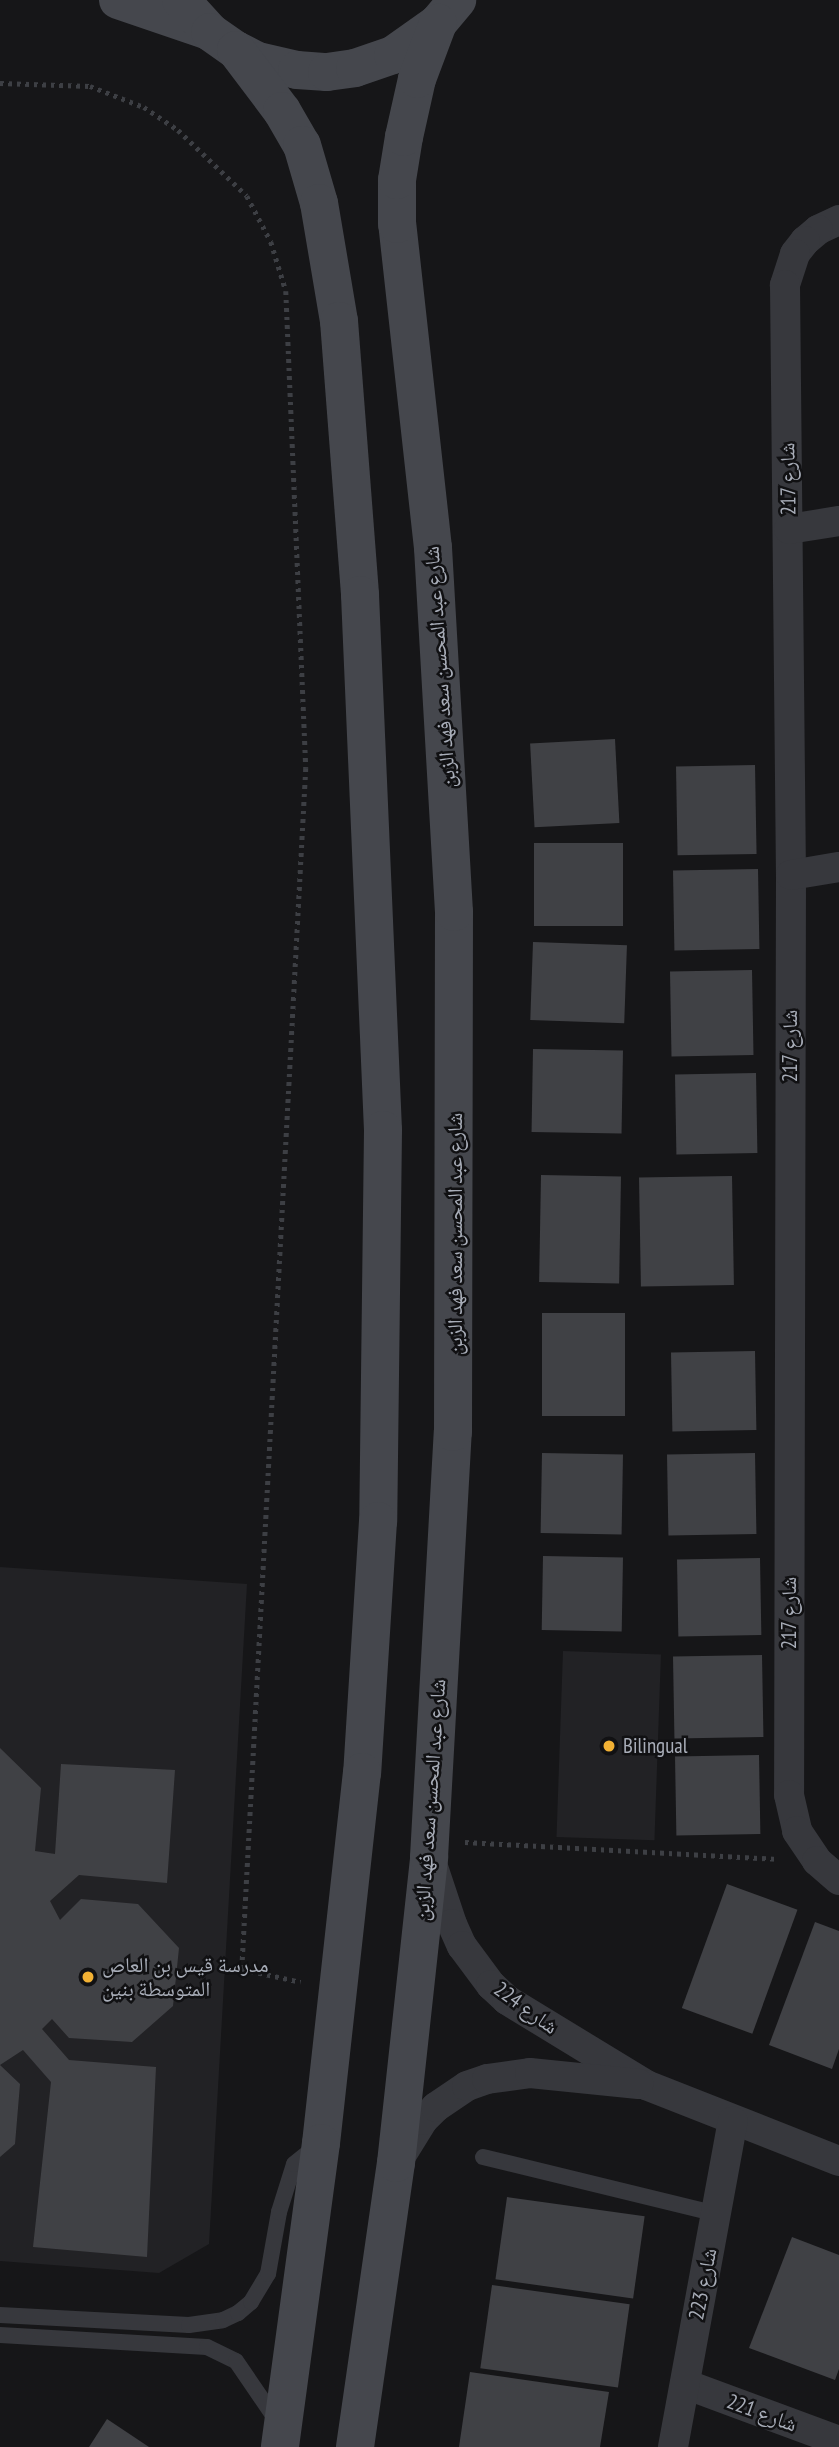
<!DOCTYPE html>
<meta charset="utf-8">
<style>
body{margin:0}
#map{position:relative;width:839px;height:2447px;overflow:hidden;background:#161618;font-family:"PT Sans Narrow","Noto Naskh Arabic",sans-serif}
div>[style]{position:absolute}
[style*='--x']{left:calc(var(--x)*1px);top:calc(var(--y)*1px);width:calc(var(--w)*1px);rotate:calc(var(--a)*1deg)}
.built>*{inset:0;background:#222225;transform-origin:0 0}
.building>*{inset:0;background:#404145;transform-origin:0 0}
.path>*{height:4.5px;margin-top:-2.25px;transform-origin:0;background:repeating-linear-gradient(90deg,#3d3f44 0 3.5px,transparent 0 8.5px)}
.lane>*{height:16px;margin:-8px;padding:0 8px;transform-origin:8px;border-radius:8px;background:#37383d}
.street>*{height:30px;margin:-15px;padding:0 15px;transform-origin:15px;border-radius:15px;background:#37383d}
.secondary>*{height:38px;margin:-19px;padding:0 19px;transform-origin:19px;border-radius:19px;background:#45474d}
.dots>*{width:19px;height:19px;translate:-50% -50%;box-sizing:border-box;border:4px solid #111113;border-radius:50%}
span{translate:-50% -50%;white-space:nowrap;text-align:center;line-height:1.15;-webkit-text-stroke:5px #111113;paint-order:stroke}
.street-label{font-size:21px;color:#a8adb8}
.poi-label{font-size:21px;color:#a8adb8}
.left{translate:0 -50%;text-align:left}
</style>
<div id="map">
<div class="built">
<i style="clip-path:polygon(0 1567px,247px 1584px,209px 2244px,159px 2273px,0 2261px)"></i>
<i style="left:563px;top:1651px;width:98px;height:186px;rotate:2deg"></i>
</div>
<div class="building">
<i style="left:615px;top:739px;width:84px;height:85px;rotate:87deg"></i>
<i style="left:755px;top:765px;width:89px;height:79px;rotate:89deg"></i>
<i style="left:534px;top:843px;width:89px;height:83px"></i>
<i style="left:758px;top:869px;width:80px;height:85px;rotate:89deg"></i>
<i style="left:533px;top:942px;width:94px;height:78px;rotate:2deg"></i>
<i style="left:752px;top:970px;width:85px;height:82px;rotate:89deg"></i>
<i style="left:533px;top:1049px;width:90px;height:83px;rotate:1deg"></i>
<i style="left:756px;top:1073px;width:80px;height:81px;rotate:89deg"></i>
<i style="left:541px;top:1175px;width:80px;height:107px;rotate:1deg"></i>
<i style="left:732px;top:1176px;width:109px;height:93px;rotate:89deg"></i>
<i style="left:542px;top:1313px;width:83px;height:103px"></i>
<i style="left:755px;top:1351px;width:79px;height:84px;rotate:89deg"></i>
<i style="left:542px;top:1453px;width:81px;height:80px;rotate:1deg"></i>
<i style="left:755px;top:1453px;width:81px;height:88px;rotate:89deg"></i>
<i style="left:543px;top:1556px;width:80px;height:74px;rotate:1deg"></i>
<i style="left:760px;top:1558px;width:77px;height:83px;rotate:89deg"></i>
<i style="left:762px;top:1655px;width:82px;height:89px;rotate:89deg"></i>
<i style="clip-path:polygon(0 1748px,41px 1788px,35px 1851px,55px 1854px,61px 1764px,175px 1770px,167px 1883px,79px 1875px,50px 1901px,60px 1920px,81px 1899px,138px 1904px,179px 1948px,173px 2006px,132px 2042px,69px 2038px,52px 2019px,42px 2029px,69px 2060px,156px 2067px,147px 2257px,33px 2247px,51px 2082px,23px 2050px,0 2065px,20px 2084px,15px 2144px,0 2157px)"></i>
<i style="left:759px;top:1755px;width:79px;height:84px;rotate:89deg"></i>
<i style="left:727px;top:1884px;width:75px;height:132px;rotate:20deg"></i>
<i style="clip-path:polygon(815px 1922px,839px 1931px,839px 2049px,832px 2069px,769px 2045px)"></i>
<i style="left:507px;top:2197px;width:139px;height:83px;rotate:8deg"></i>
<i style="clip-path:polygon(792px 2237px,839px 2255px,839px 2369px,835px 2380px,749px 2348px)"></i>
<i style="left:492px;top:2285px;width:139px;height:84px;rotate:8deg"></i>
<i style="clip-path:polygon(470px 2372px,609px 2392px,600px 2447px,459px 2447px)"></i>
<i style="clip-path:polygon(107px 2419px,149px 2447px,89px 2447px)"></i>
</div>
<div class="path">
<i style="--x:0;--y:83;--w:90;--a:1.9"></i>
<i style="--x:90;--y:86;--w:58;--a:21.3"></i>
<i style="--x:144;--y:107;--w:41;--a:34.1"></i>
<i style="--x:178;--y:130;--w:95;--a:43.7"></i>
<i style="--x:247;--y:196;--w:52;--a:62.4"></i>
<i style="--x:271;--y:242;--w:51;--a:73"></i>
<i style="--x:286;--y:291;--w:477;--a:87.6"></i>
<i style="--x:306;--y:768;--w:1203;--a:93.05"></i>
<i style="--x:242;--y:1969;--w:60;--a:12.4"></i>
<i style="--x:465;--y:1842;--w:312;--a:3.1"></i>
</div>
<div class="lane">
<i style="--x:483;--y:2157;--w:241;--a:13.7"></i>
<i style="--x:0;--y:2315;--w:189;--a:3"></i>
<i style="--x:189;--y:2325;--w:34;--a:-8"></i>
<i style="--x:223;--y:2320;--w:17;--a:-25"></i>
<i style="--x:238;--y:2313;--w:17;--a:-40"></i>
<i style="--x:251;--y:2302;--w:33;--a:-59"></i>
<i style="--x:268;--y:2274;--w:63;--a:-79.9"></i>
<i style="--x:279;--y:2212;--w:50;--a:-72.6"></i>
<i style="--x:294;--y:2164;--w:28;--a:-39"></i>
<i style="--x:0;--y:2335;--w:207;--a:3.3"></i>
<i style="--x:207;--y:2347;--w:32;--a:26"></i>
<i style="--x:236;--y:2361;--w:73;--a:55.7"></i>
</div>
<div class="street">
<i style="--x:839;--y:220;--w:23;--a:155"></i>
<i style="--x:818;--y:230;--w:17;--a:140"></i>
<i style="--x:805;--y:241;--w:16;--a:128"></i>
<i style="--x:795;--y:254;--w:33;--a:108"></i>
<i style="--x:785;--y:285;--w:590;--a:89.42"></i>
<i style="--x:791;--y:875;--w:920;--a:90.12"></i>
<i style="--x:789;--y:1795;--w:37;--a:77"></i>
<i style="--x:797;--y:1831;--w:36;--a:56"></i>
<i style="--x:817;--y:1861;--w:29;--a:41"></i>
<i style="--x:789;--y:529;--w:51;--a:-9.1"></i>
<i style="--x:791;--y:875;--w:49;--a:-9.5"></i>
<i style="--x:432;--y:1864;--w:63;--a:71.6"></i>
<i style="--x:452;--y:1924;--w:24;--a:66"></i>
<i style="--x:462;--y:1946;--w:49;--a:53.4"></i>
<i style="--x:491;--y:1985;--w:22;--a:43"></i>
<i style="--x:507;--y:2000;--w:163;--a:31.4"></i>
<i style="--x:646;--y:2085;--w:207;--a:21.5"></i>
<i style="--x:399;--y:2159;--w:46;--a:-58.4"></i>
<i style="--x:423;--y:2120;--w:18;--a:-45"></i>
<i style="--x:436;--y:2107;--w:37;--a:-34"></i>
<i style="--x:467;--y:2086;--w:21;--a:-19"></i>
<i style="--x:487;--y:2079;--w:43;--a:-7.9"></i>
<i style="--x:530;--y:2073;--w:109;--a:5.8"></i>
<i style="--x:685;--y:2384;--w:164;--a:20.3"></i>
<i style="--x:673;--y:2447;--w:331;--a:-79.6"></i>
</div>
<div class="secondary">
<i style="--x:118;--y:0;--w:93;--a:18.8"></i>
<i style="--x:181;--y:0;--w:43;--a:47.8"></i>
<i style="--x:210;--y:32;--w:32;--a:35"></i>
<i style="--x:236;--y:50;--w:25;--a:27"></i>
<i style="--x:258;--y:61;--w:40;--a:13"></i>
<i style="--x:297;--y:70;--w:30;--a:4"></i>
<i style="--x:327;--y:72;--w:28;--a:-8"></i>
<i style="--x:355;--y:68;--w:40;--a:-18.9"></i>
<i style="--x:393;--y:55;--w:55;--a:-35.4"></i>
<i style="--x:438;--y:23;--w:30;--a:-50"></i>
<i style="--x:236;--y:50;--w:76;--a:53"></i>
<i style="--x:282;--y:111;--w:39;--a:60"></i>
<i style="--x:302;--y:145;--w:60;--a:73.7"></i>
<i style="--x:319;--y:203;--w:120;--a:80.4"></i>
<i style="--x:339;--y:321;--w:275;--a:85.6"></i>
<i style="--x:360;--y:595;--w:535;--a:87.54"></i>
<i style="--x:383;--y:1130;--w:391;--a:90.7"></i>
<i style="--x:378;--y:1521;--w:252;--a:93.6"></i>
<i style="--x:362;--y:1772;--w:373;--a:96.3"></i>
<i style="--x:321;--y:2143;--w:307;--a:97.7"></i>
<i style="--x:355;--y:2447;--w:287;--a:-81.8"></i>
<i style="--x:396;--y:2163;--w:308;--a:-83.8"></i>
<i style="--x:429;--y:1857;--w:426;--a:-86.8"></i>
<i style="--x:453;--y:1432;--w:520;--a:-89.89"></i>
<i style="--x:454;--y:912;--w:365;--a:-93.3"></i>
<i style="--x:433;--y:548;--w:326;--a:-96.3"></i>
<i style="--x:397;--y:224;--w:44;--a:-90"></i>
<i style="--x:397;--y:180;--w:44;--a:-80.8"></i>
<i style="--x:404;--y:137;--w:59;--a:-77.4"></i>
<i style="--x:417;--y:79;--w:60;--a:-69.4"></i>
</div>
<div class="dots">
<i style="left:609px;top:1746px;background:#f2b134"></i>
<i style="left:88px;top:1977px;background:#f2b134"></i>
</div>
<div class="street-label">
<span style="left:788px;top:479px;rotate:-91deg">شارع 217</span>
<span style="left:440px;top:667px;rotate:-94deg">شارع عبد المحسن سعد فهد الزبن</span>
<span style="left:790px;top:1046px;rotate:-90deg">شارع 217</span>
<span style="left:455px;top:1234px;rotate:-90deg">شارع عبد المحسن سعد فهد الزبن</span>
<span style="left:789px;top:1613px;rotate:-90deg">شارع 217</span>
<span style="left:430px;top:1800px;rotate:-86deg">شارع عبد المحسن سعد فهد الزبن</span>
<span style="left:526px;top:2008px;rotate:36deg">شارع 224</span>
<span style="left:703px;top:2284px;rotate:-79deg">شارع 223</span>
<span style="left:762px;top:2413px;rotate:20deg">شارع 221</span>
</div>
<div class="poi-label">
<span class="left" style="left:623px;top:1746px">Bilingual</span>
<span class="left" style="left:102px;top:1977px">مدرسة قيس بن العاص<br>المتوسطة بنين</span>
</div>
</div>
